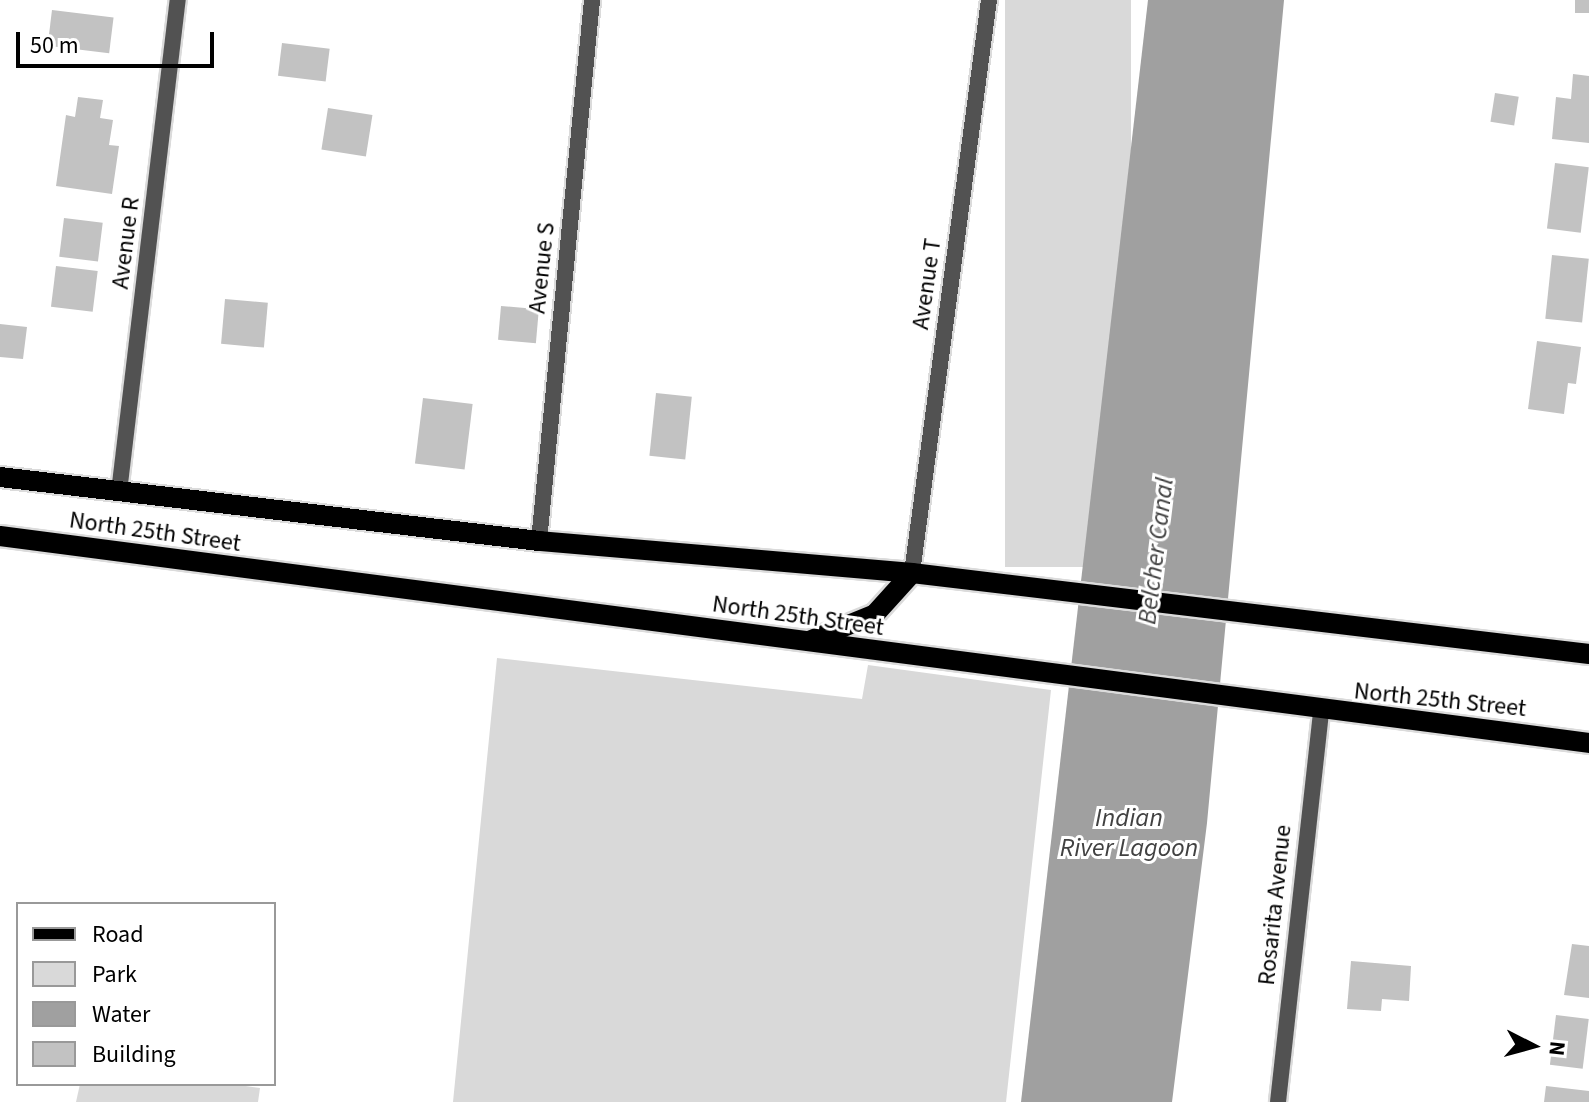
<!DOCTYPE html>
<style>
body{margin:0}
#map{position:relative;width:1589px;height:1102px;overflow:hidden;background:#fff;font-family:"Source Sans 3",sans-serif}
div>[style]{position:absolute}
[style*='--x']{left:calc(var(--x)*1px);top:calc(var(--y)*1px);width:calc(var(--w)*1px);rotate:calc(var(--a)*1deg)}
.green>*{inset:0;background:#d9d9d9;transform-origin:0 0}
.water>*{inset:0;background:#a0a0a0}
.building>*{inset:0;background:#c2c2c2;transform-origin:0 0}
.roads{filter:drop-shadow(2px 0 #dbdbdb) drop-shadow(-2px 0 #dbdbdb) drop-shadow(0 2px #dbdbdb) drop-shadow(0 -2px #dbdbdb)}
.minor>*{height:16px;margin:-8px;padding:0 8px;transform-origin:8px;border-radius:8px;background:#525252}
.primary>*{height:20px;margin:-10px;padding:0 10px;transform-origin:10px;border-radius:10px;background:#000}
span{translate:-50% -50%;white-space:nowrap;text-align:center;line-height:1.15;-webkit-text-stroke:6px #fff;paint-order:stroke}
.street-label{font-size:24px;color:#000}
.water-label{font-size:26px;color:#414141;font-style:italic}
.legend{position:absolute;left:16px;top:902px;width:260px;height:184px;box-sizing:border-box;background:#fff;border:2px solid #999;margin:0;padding:10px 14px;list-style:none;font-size:24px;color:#000}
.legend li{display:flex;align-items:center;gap:16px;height:40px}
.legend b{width:40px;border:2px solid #999}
.north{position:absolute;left:1493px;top:1006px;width:80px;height:80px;-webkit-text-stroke:6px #fff;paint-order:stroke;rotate:96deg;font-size:22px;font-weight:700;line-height:32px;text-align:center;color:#000}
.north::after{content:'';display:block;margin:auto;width:28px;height:36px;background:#000;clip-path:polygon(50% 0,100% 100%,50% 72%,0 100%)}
.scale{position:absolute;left:16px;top:32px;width:198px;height:36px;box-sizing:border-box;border:4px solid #000;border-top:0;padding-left:10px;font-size:24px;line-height:28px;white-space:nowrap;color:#000;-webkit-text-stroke:6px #fff;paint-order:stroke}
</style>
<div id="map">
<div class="green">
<i style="left:1005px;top:0;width:126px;height:567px"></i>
<i style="clip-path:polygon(497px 658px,862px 699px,868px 665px,1051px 690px,1006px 1102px,453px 1102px)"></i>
<i style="clip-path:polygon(80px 1084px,232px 1084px,260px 1088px,258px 1102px,76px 1102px)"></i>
</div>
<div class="water">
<i style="clip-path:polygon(1148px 0,1284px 0,1207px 823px,1172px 1102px,1021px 1102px)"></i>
</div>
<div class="building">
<i style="left:1575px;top:0;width:14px;height:13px"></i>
<i style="left:52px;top:10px;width:62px;height:36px;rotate:7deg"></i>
<i style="left:282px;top:43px;width:48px;height:33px;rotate:7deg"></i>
<i style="clip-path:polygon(1573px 74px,1589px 76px,1589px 143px,1552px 139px,1556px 97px,1571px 99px)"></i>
<i style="left:1495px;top:93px;width:24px;height:29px;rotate:9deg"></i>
<i style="clip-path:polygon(78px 97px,103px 100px,100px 118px,113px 120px,109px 145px,119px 146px,112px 194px,56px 186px,66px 115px,75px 117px)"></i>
<i style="left:328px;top:108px;width:45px;height:42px;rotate:9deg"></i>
<i style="left:1555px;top:163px;width:34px;height:66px;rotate:7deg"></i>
<i style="left:64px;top:218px;width:39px;height:39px;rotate:7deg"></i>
<i style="left:1552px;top:255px;width:37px;height:64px;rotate:6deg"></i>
<i style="left:56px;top:266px;width:42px;height:41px;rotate:7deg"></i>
<i style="left:225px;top:299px;width:43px;height:45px;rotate:5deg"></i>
<i style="left:501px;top:306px;width:38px;height:34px;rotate:5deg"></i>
<i style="clip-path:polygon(0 324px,27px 327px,23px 359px,0 357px)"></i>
<i style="clip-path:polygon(1537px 341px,1581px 347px,1576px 384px,1568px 383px,1564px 414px,1528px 409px)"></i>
<i style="left:656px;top:393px;width:36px;height:63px;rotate:6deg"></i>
<i style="left:423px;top:398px;width:50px;height:66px;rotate:7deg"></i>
<i style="clip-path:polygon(1572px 944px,1589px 946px,1589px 998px,1564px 995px)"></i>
<i style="clip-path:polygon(1351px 961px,1411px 966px,1409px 1001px,1382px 999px,1381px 1011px,1347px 1009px)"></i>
<i style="left:1556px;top:1015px;width:33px;height:50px;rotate:7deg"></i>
<i style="clip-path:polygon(1546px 1086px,1589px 1091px,1589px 1102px,1544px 1102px)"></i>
</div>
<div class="roads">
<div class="minor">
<i style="--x:119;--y:492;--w:496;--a:-83.2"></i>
<i style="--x:539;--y:541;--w:544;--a:-84.4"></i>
<i style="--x:912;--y:573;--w:578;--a:-82.35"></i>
<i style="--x:1278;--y:1102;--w:391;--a:-83.7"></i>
</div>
<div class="primary">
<i style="--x:0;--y:477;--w:543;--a:6.77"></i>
<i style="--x:539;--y:541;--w:374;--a:4.9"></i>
<i style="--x:912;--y:573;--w:682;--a:6.82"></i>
<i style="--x:0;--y:536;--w:1602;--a:7.42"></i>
<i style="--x:809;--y:641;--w:71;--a:-22.2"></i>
<i style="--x:875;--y:614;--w:55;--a:-47.9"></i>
</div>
</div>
<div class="street-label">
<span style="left:126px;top:243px;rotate:-83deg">Avenue R</span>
<span style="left:542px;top:268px;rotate:-84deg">Avenue S</span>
<span style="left:927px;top:284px;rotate:-82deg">Avenue T</span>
<span style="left:155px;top:532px;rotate:8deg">North 25th Street</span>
<span style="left:798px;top:616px;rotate:8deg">North 25th Street</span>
<span style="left:1440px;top:700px;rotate:6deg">North 25th Street</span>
<span style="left:1275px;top:905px;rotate:-84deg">Rosarita Avenue</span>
</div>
<div class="water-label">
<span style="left:1156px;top:551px;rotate:-83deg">Belcher Canal</span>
<span style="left:1129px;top:833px">Indian<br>River Lagoon</span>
</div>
<ul class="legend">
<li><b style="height:10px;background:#000"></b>Road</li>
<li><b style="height:22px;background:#d9d9d9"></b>Park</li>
<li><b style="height:22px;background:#a0a0a0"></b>Water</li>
<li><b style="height:22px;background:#c2c2c2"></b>Building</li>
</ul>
<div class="north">N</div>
<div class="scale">50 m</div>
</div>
